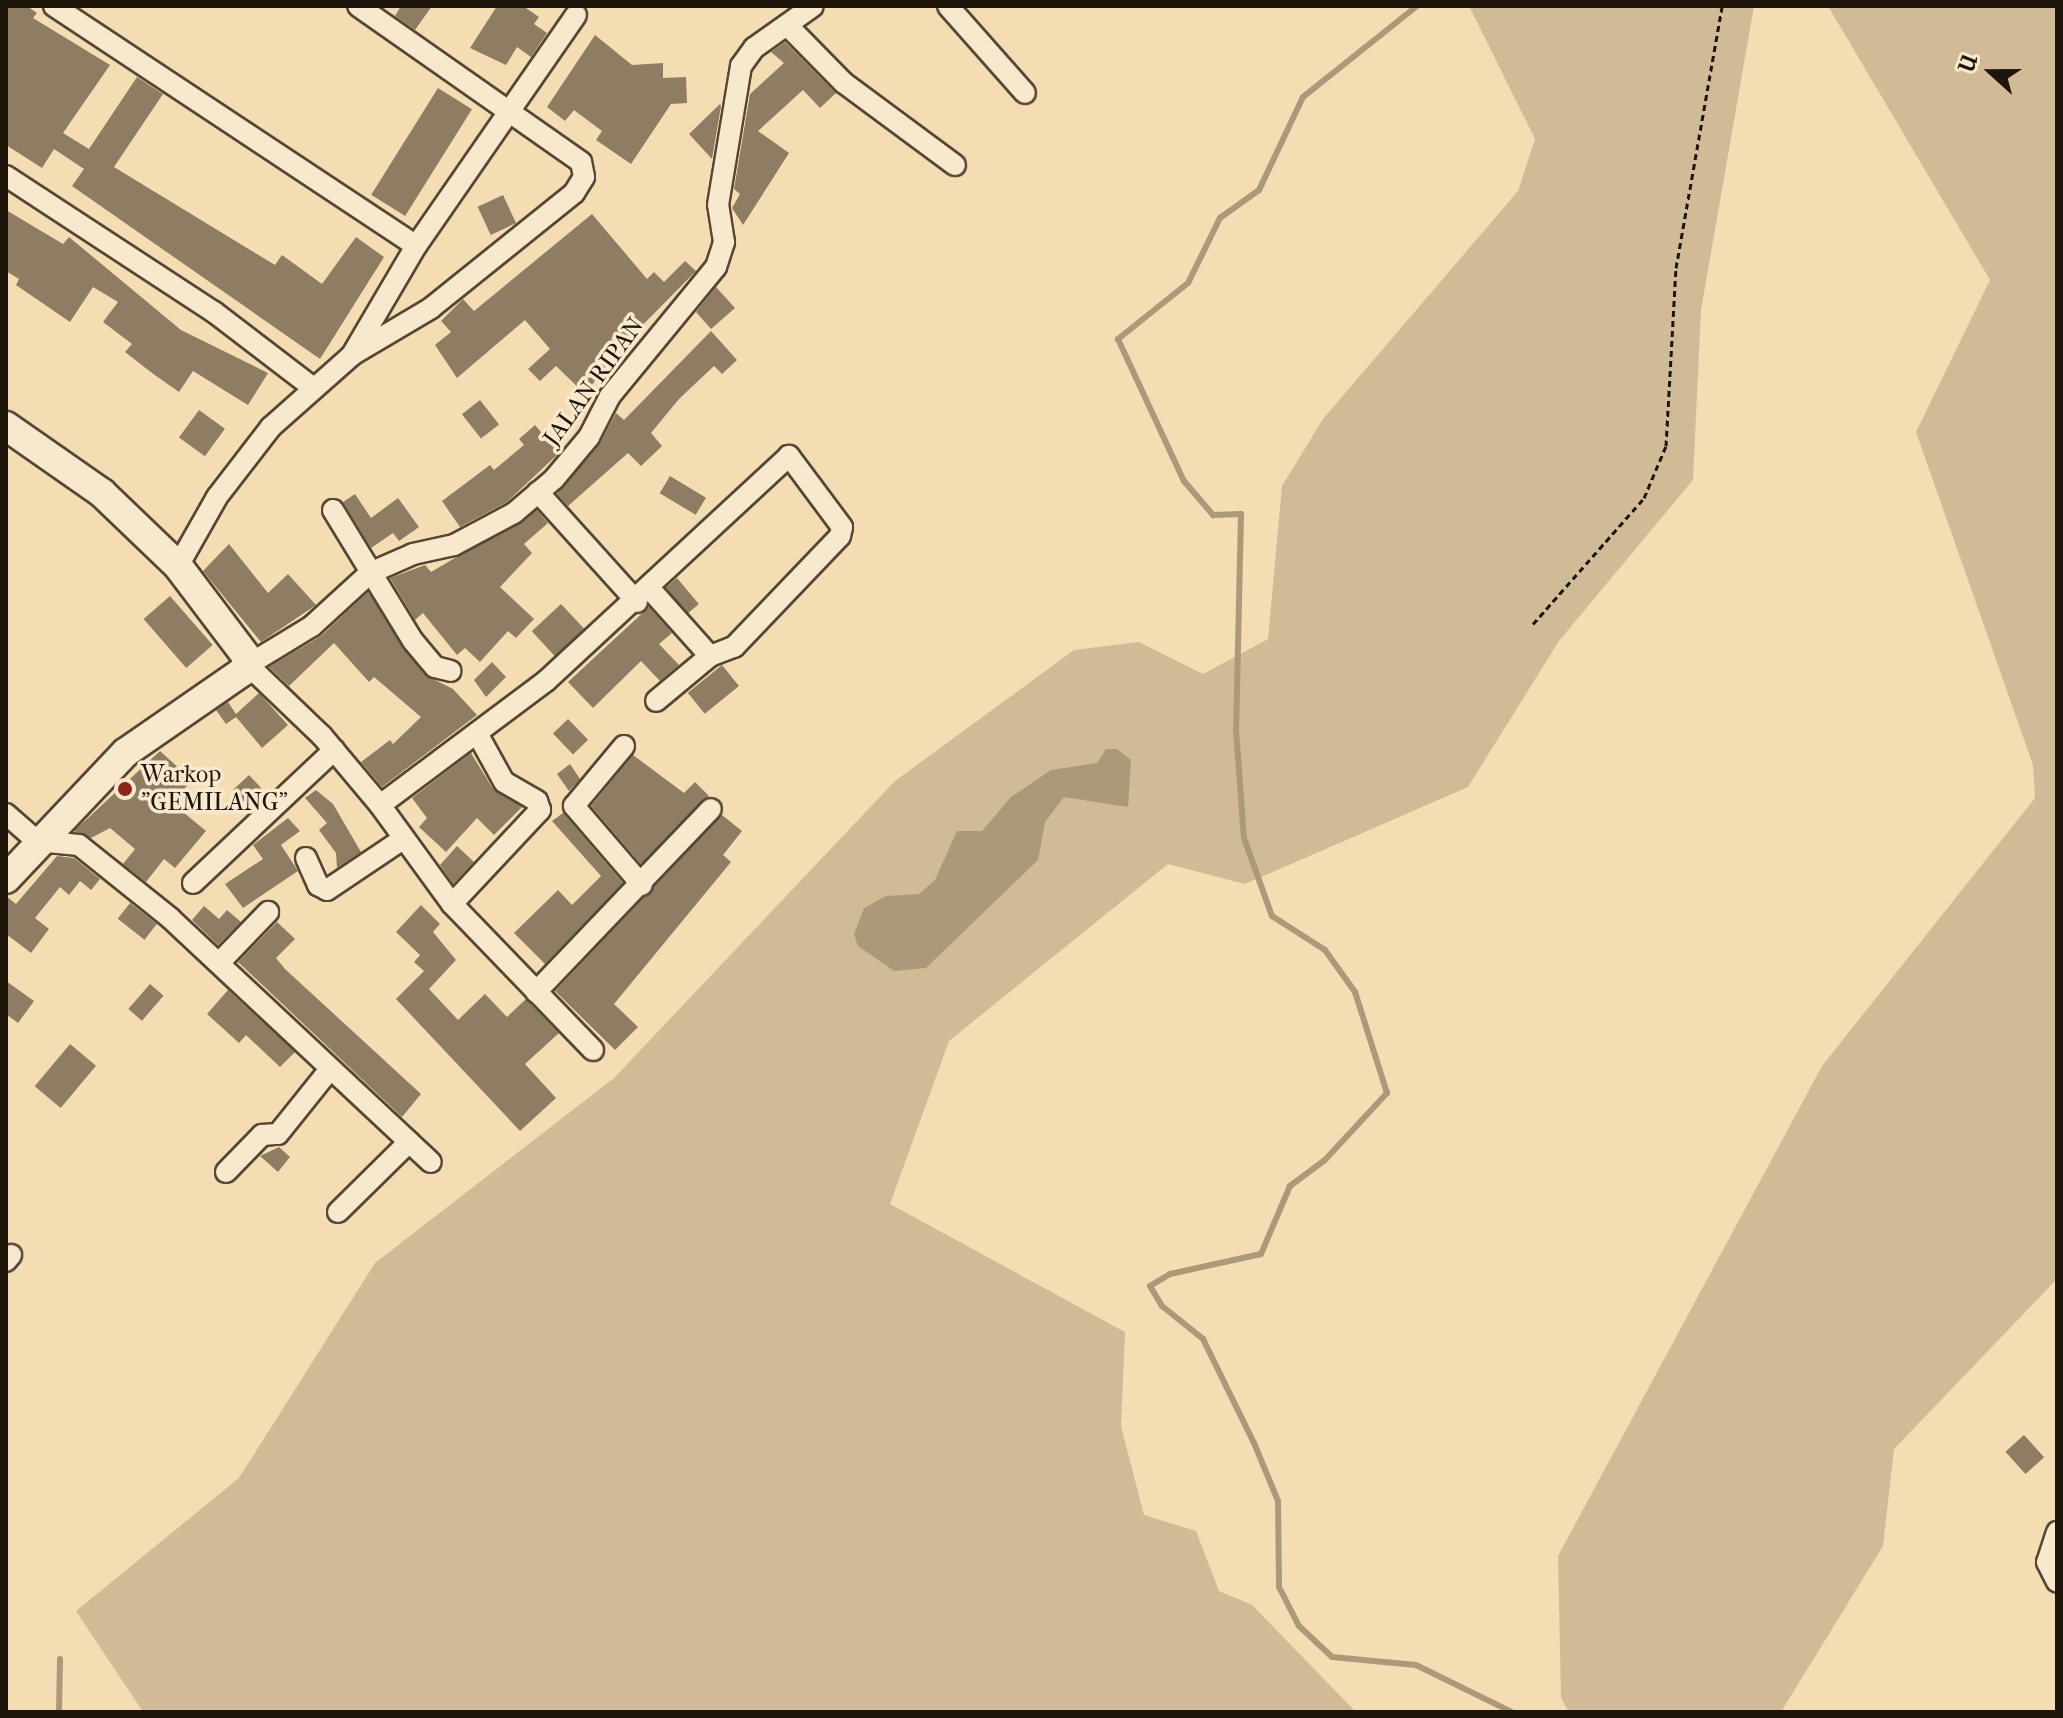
<!DOCTYPE html>
<style>
body{margin:0}
#map{position:relative;width:2063px;height:1718px;overflow:hidden;background:#f5ddb3;font-family:"IM FELL French Canon",serif}
div>[style]{position:absolute}
[style*='--x']{left:calc(var(--x)*1px);top:calc(var(--y)*1px);width:calc(var(--w)*1px);rotate:calc(var(--a)*1deg)}
.green>*{inset:0;background:#d0bb96}
.water>*{inset:0;background:#ac997a}
.stream>*{height:6px;margin:-3px;padding:0 3px;transform-origin:3px;border-radius:3px;background:#ac997a}
.building>*{inset:0;background:#8e7d62;transform-origin:0 0}
.path>*{height:3px;margin-top:-1.5px;transform-origin:0;background:repeating-linear-gradient(90deg,#1e150a 0 6px,transparent 0 10px)}
.roads{filter:drop-shadow(2px 0 #544734) drop-shadow(-2px 0 #544734) drop-shadow(0 2px #544734) drop-shadow(0 -2px #544734)}
.street>*{height:20px;margin:-10px;padding:0 10px;transform-origin:10px;border-radius:10px;background:#f8e9ce}
.secondary>*{height:28px;margin:-14px;padding:0 14px;transform-origin:14px;border-radius:14px;background:#f8e9ce}
.dots>*{width:22px;height:22px;translate:-50% -50%;box-sizing:border-box;border:4px solid #f8e9ce;border-radius:50%}
span{translate:-50% -50%;white-space:nowrap;text-align:center;line-height:1.15;-webkit-text-stroke:7px #f8e9ce;paint-order:stroke}
.street-label{font-size:24px;color:#1e150a}
.poi-label{font-size:24px;color:#1e150a}
.left{translate:0 -50%;text-align:left}
.frame{position:absolute;inset:0;border:8px solid #1e150a;pointer-events:none}
.north{position:absolute;left:1951px;top:32px;width:80px;height:80px;-webkit-text-stroke:6px #f8e9ce;paint-order:stroke;rotate:291deg;font-size:22px;font-weight:700;line-height:32px;text-align:center;color:#1e150a}
.north::after{content:'';display:block;margin:auto;width:28px;height:36px;background:#1e150a;clip-path:polygon(50% 0,100% 100%,50% 72%,0 100%)}
</style>
<div id="map">
<div class="green">
<i style="clip-path:polygon(1469px 6px,1754px 6px,1701px 310px,1693px 480px,1559px 641px,1468px 787px,1245px 884px,1168px 864px,949px 1041px,890px 1204px,1125px 1332px,1121px 1426px,1144px 1515px,1196px 1531px,1219px 1591px,1252px 1605px,1356px 1712px,143px 1712px,76px 1611px,239px 1478px,375px 1263px,614px 1078px,895px 781px,1074px 650px,1139px 642px,1203px 674px,1268px 639px,1282px 486px,1323px 419px,1518px 191px,1535px 139px)"></i>
<i style="clip-path:polygon(1828px 6px,2057px 6px,2057px 1279px,1894px 1449px,1883px 1546px,1781px 1712px,1569px 1712px,1561px 1698px,1558px 1556px,1822px 1066px,2035px 798px,2033px 765px,1916px 432px,1990px 280px)"></i>
</div>
<div class="water">
<i style="clip-path:polygon(1106px 749px,1117px 749px,1131px 760px,1128px 807px,1064px 797px,1045px 822px,1038px 860px,926px 968px,894px 971px,858px 946px,854px 934px,864px 908px,886px 896px,919px 894px,935px 880px,957px 831px,982px 831px,1011px 797px,1051px 770px,1097px 763px)"></i>
</div>
<div class="stream">
<i style="--x:1417;--y:6;--w:146;--a:141.4"></i>
<i style="--x:1303;--y:97;--w:103;--a:115.3"></i>
<i style="--x:1259;--y:190;--w:48;--a:144.3"></i>
<i style="--x:1220;--y:218;--w:72;--a:116.2"></i>
<i style="--x:1188;--y:283;--w:90;--a:141.3"></i>
<i style="--x:1118;--y:339;--w:157;--a:65.1"></i>
<i style="--x:1184;--y:481;--w:45;--a:49.5"></i>
<i style="--x:1213;--y:515;--w:28;--a:-2"></i>
<i style="--x:1241;--y:514;--w:216;--a:91.3"></i>
<i style="--x:1236;--y:730;--w:108;--a:85.8"></i>
<i style="--x:1244;--y:838;--w:83;--a:70.3"></i>
<i style="--x:1272;--y:916;--w:63;--a:32.7"></i>
<i style="--x:1325;--y:950;--w:52;--a:54.5"></i>
<i style="--x:1355;--y:992;--w:106;--a:72.4"></i>
<i style="--x:1387;--y:1093;--w:91;--a:132.8"></i>
<i style="--x:1325;--y:1160;--w:44;--a:143.4"></i>
<i style="--x:1290;--y:1186;--w:74;--a:113.1"></i>
<i style="--x:1261;--y:1254;--w:93;--a:167.6"></i>
<i style="--x:1170;--y:1274;--w:23;--a:149"></i>
<i style="--x:1150;--y:1286;--w:23;--a:59"></i>
<i style="--x:1162;--y:1306;--w:53;--a:38.8"></i>
<i style="--x:1203;--y:1339;--w:116;--a:63.9"></i>
<i style="--x:1254;--y:1443;--w:63;--a:67.5"></i>
<i style="--x:1278;--y:1501;--w:86;--a:89.3"></i>
<i style="--x:1279;--y:1587;--w:44;--a:62.9"></i>
<i style="--x:1299;--y:1626;--w:45;--a:43.2"></i>
<i style="--x:1332;--y:1657;--w:84;--a:5.4"></i>
<i style="--x:1416;--y:1665;--w:107;--a:26.1"></i>
<i style="--x:59;--y:1712;--w:53;--a:-88.9"></i>
</div>
<div class="building">
<i style="clip-path:polygon(6px 6px,27px 6px,37px 13px,33px 18px,110px 65px,63px 133px,89px 149px,137px 77px,163px 94px,114px 167px,275px 265px,282px 255px,322px 284px,356px 237px,384px 257px,320px 359px,72px 186px,84px 169px,54px 149px,42px 168px,6px 145px)"></i>
<i style="clip-path:polygon(401px 6px,432px 6px,415px 30px,395px 16px)"></i>
<i style="clip-path:polygon(497px 6px,523px 6px,539px 17px,534px 24px,547px 33px,531px 57px,517px 47px,506px 65px,470px 48px)"></i>
<i style="clip-path:polygon(595px 35px,632px 65px,663px 63px,663px 78px,686px 77px,687px 103px,671px 104px,631px 164px,596px 140px,602px 131px,574px 110px,565px 121px,547px 107px)"></i>
<i style="clip-path:polygon(785px 42px,836px 93px,820px 108px,803px 90px,758px 131px,789px 153px,743px 225px,732px 208px,740px 194px,734px 189px,750px 94px,784px 63px,771px 52px)"></i>
<i style="left:438px;top:88px;width:40px;height:126px;rotate:32deg"></i>
<i style="clip-path:polygon(720px 104px,721px 106px,712px 159px,689px 134px)"></i>
<i style="left:503px;top:195px;width:31px;height:28px;rotate:65deg"></i>
<i style="clip-path:polygon(6px 210px,63px 244px,69px 237px,181px 330px,268px 373px,248px 405px,193px 371px,179px 392px,152px 373px,125px 352px,132px 344px,103px 322px,118px 302px,93px 287px,70px 322px,16px 285px,19px 279px,6px 271px)"></i>
<i style="clip-path:polygon(592px 214px,647px 279px,654px 272px,664px 282px,685px 261px,696px 271px,619px 349px,585px 394px,556px 366px,540px 381px,528px 369px,550px 349px,525px 320px,457px 378px,435px 345px,451px 332px,441px 321px,463px 299px,474px 311px)"></i>
<i style="clip-path:polygon(716px 287px,735px 308px,711px 329px,696px 312px)"></i>
<i style="clip-path:polygon(711px 331px,737px 360px,722px 374px,714px 366px,679px 399px,651px 433px,662px 446px,641px 466px,628px 453px,568px 506px,557px 494px,599px 445px,616px 413px,624px 420px)"></i>
<i style="left:480px;top:400px;width:31px;height:23px;rotate:52deg"></i>
<i style="left:199px;top:410px;width:32px;height:34px;rotate:36deg"></i>
<i style="clip-path:polygon(535px 425px,559px 453px,507px 502px,460px 527px,442px 501px,490px 465px,494px 470px,524px 445px,519px 439px)"></i>
<i style="left:670px;top:476px;width:42px;height:20px;rotate:31deg"></i>
<i style="clip-path:polygon(355px 494px,371px 518px,398px 498px,419px 527px,399px 541px,393px 533px,371px 548px,343px 502px)"></i>
<i style="clip-path:polygon(537px 510px,548px 523px,524px 544px,532px 553px,500px 587px,534px 619px,516px 638px,508px 631px,480px 662px,465px 648px,457px 655px,423px 613px,415px 620px,390px 578px,425px 565px,431px 572px)"></i>
<i style="clip-path:polygon(229px 544px,268px 593px,288px 574px,316px 605px,261px 642px,203px 571px)"></i>
<i style="left:677px;top:578px;width:34px;height:15px;rotate:50deg"></i>
<i style="clip-path:polygon(368px 592px,425px 675px,453px 689px,477px 715px,382px 787px,361px 762px,390px 740px,393px 744px,421px 717px,374px 677px,369px 682px,334px 643px,289px 686px,269px 667px,321px 636px)"></i>
<i style="left:170px;top:596px;width:65px;height:35px;rotate:49deg"></i>
<i style="left:561px;top:604px;width:34px;height:40px;rotate:47deg"></i>
<i style="clip-path:polygon(649px 607px,672px 633px,659px 644px,679px 665px,660px 681px,641px 661px,593px 708px,568px 682px)"></i>
<i style="clip-path:polygon(492px 662px,506px 677px,486px 697px,474px 680px)"></i>
<i style="left:722px;top:665px;width:27px;height:44px;rotate:51deg"></i>
<i style="clip-path:polygon(259px 693px,288px 725px,262px 748px,236px 717px,226px 724px,216px 710px,228px 702px,236px 714px)"></i>
<i style="left:568px;top:719px;width:29px;height:21px;rotate:46deg"></i>
<i style="clip-path:polygon(160px 751px,192px 780px,172px 803px,206px 831px,175px 868px,164px 859px,146px 882px,123px 864px,135px 849px,110px 828px,91px 838px,74px 831px)"></i>
<i style="clip-path:polygon(471px 753px,493px 789px,522px 807px,494px 835px,477px 818px,446px 852px,419px 827px,427px 818px,412px 798px)"></i>
<i style="clip-path:polygon(633px 755px,684px 793px,695px 782px,709px 796px,641px 864px,591px 806px)"></i>
<i style="clip-path:polygon(570px 764px,580px 779px,569px 791px,557px 774px)"></i>
<i style="left:249px;top:775px;width:23px;height:22px;rotate:47deg"></i>
<i style="clip-path:polygon(316px 790px,333px 804px,361px 852px,337px 868px,336px 853px,319px 830px,327px 823px,305px 798px)"></i>
<i style="clip-path:polygon(563px 813px,623px 883px,545px 964px,514px 933px,558px 890px,572px 905px,601px 876px,552px 821px)"></i>
<i style="clip-path:polygon(722px 815px,742px 831px,723px 855px,731px 862px,614px 1004px,638px 1027px,615px 1050px,555px 991px)"></i>
<i style="clip-path:polygon(288px 818px,300px 831px,281px 845px,298px 871px,243px 908px,225px 884px,263px 859px,253px 845px)"></i>
<i style="clip-path:polygon(457px 846px,474px 862px,453px 884px,440px 865px)"></i>
<i style="clip-path:polygon(57px 856px,74px 858px,100px 879px,91px 890px,80px 881px,69px 895px,60px 887px,35px 918px,49px 929px,31px 953px,6px 934px,6px 896px,16px 904px)"></i>
<i style="left:130px;top:903px;width:34px;height:20px;rotate:38deg"></i>
<i style="clip-path:polygon(421px 905px,440px 924px,433px 932px,456px 960px,429px 989px,458px 1020px,485px 994px,507px 1017px,526px 999px,559px 1033px,525px 1064px,556px 1098px,520px 1131px,396px 999px,424px 971px,414px 962px,420px 955px,396px 932px)"></i>
<i style="clip-path:polygon(204px 906px,219px 919px,227px 910px,241px 922px,218px 945px,192px 920px)"></i>
<i style="clip-path:polygon(277px 922px,295px 939px,276px 958px,285px 969px,421px 1094px,402px 1117px,238px 962px)"></i>
<i style="clip-path:polygon(6px 981px,34px 1001px,18px 1023px,6px 1014px)"></i>
<i style="left:150px;top:984px;width:18px;height:33px;rotate:41deg"></i>
<i style="clip-path:polygon(228px 990px,295px 1052px,280px 1067px,246px 1035px,239px 1043px,207px 1014px)"></i>
<i style="left:70px;top:1044px;width:34px;height:55px;rotate:40deg"></i>
<i style="clip-path:polygon(279px 1147px,290px 1157px,278px 1172px,260px 1156px)"></i>
<i style="left:2024px;top:1435px;width:30px;height:25px;rotate:48deg"></i>
</div>
<div class="path">
<i style="--x:1533;--y:624;--w:168;--a:-48.6"></i>
<i style="--x:1644;--y:498;--w:56;--a:-67.1"></i>
<i style="--x:1666;--y:446;--w:178;--a:-86.8"></i>
<i style="--x:1676;--y:268;--w:266;--a:-80"></i>
</div>
<div class="roads">
<div class="street">
<i style="--x:54;--y:6;--w:434;--a:33.5"></i>
<i style="--x:948;--y:6;--w:116;--a:48.5"></i>
<i style="--x:787;--y:25;--w:81;--a:45.5"></i>
<i style="--x:844;--y:83;--w:138;--a:36.5"></i>
<i style="--x:6;--y:176;--w:249;--a:33.2"></i>
<i style="--x:214;--y:312;--w:123;--a:37.4"></i>
<i style="--x:352;--y:355;--w:92;--a:-30.7"></i>
<i style="--x:431;--y:308;--w:184;--a:-38.8"></i>
<i style="--x:574;--y:193;--w:19;--a:-58"></i>
<i style="--x:584;--y:177;--w:15;--a:-101"></i>
<i style="--x:581;--y:162;--w:272;--a:-145"></i>
<i style="--x:538;--y:492;--w:148;--a:48"></i>
<i style="--x:333;--y:510;--w:153;--a:58.6"></i>
<i style="--x:413;--y:641;--w:34;--a:50"></i>
<i style="--x:435;--y:667;--w:16;--a:14"></i>
<i style="--x:178;--y:566;--w:79;--a:-60.5"></i>
<i style="--x:217;--y:497;--w:88;--a:-52.4"></i>
<i style="--x:271;--y:427;--w:108;--a:-41.6"></i>
<i style="--x:352;--y:355;--w:126;--a:-59.6"></i>
<i style="--x:416;--y:246;--w:281;--a:-55.3"></i>
<i style="--x:650;--y:589;--w:90;--a:48.2"></i>
<i style="--x:710;--y:656;--w:70;--a:140.2"></i>
<i style="--x:710;--y:656;--w:26;--a:-21"></i>
<i style="--x:734;--y:647;--w:153;--a:-46.3"></i>
<i style="--x:840;--y:536;--w:9;--a:-77"></i>
<i style="--x:842;--y:527;--w:89;--a:-126.7"></i>
<i style="--x:789;--y:456;--w:331;--a:137.2"></i>
<i style="--x:546;--y:681;--w:207;--a:143.2"></i>
<i style="--x:380;--y:805;--w:90;--a:-130"></i>
<i style="--x:322;--y:736;--w:103;--a:-136.2"></i>
<i style="--x:248;--y:665;--w:75;--a:-31.4"></i>
<i style="--x:312;--y:626;--w:79;--a:-42.4"></i>
<i style="--x:370;--y:573;--w:47;--a:-23.8"></i>
<i style="--x:413;--y:554;--w:42;--a:-12.4"></i>
<i style="--x:454;--y:545;--w:68;--a:-28.1"></i>
<i style="--x:514;--y:513;--w:52;--a:-40.4"></i>
<i style="--x:554;--y:479;--w:55;--a:-50.2"></i>
<i style="--x:589;--y:437;--w:46;--a:-62.9"></i>
<i style="--x:610;--y:396;--w:167;--a:-50.6"></i>
<i style="--x:716;--y:267;--w:26;--a:-72"></i>
<i style="--x:724;--y:242;--w:37;--a:-99"></i>
<i style="--x:718;--y:205;--w:141;--a:-80.6"></i>
<i style="--x:741;--y:66;--w:22;--a:-54"></i>
<i style="--x:754;--y:48;--w:72;--a:-35.4"></i>
<i style="--x:624;--y:746;--w:78;--a:129.8"></i>
<i style="--x:574;--y:806;--w:104;--a:49.3"></i>
<i style="--x:380;--y:805;--w:122;--a:54"></i>
<i style="--x:452;--y:904;--w:203;--a:46"></i>
<i style="--x:6;--y:814;--w:41;--a:41.1"></i>
<i style="--x:37;--y:841;--w:42;--a:5.4"></i>
<i style="--x:79;--y:845;--w:117;--a:38.7"></i>
<i style="--x:170;--y:918;--w:357;--a:43.1"></i>
<i style="--x:306;--y:858;--w:30;--a:66"></i>
<i style="--x:318;--y:885;--w:10;--a:29"></i>
<i style="--x:327;--y:890;--w:92;--a:-33.9"></i>
<i style="--x:193;--y:883;--w:194;--a:-43.3"></i>
<i style="--x:452;--y:904;--w:129;--a:-46.9"></i>
<i style="--x:540;--y:810;--w:9;--a:-108"></i>
<i style="--x:537;--y:801;--w:38;--a:-150"></i>
<i style="--x:504;--y:782;--w:56;--a:-118.9"></i>
<i style="--x:219;--y:963;--w:71;--a:-46.1"></i>
<i style="--x:536;--y:992;--w:253;--a:-46.3"></i>
<i style="--x:226;--y:1172;--w:52;--a:-45.8"></i>
<i style="--x:262;--y:1135;--w:16;--a:-4"></i>
<i style="--x:278;--y:1134;--w:83;--a:-51.3"></i>
<i style="--x:338;--y:1212;--w:100;--a:-44.6"></i>
<i style="--x:6;--y:1261;--w:8;--a:-50"></i>
<i style="--x:2057;--y:1532;--w:32;--a:108"></i>
<i style="--x:2047;--y:1562;--w:22;--a:63"></i>
</div>
<div class="secondary">
<i style="--x:6;--y:426;--w:117;--a:34.9"></i>
<i style="--x:102;--y:493;--w:105;--a:43.8"></i>
<i style="--x:178;--y:566;--w:118;--a:52.9"></i>
<i style="--x:249;--y:660;--w:14;--a:120"></i>
<i style="--x:242;--y:672;--w:142;--a:145.3"></i>
<i style="--x:125;--y:753;--w:173;--a:133.4"></i>
</div>
</div>
<div class="dots">
<i style="left:125px;top:789px;background:#8f2418"></i>
</div>
<div class="street-label">
<span style="left:594px;top:382px;rotate:-54deg">JALAN RIPAN</span>
</div>
<div class="poi-label">
<span class="left" style="left:141px;top:789px">Warkop<br>"GEMILANG"</span>
</div>
<div class="frame"></div>
<div class="north">U</div>
</div>
